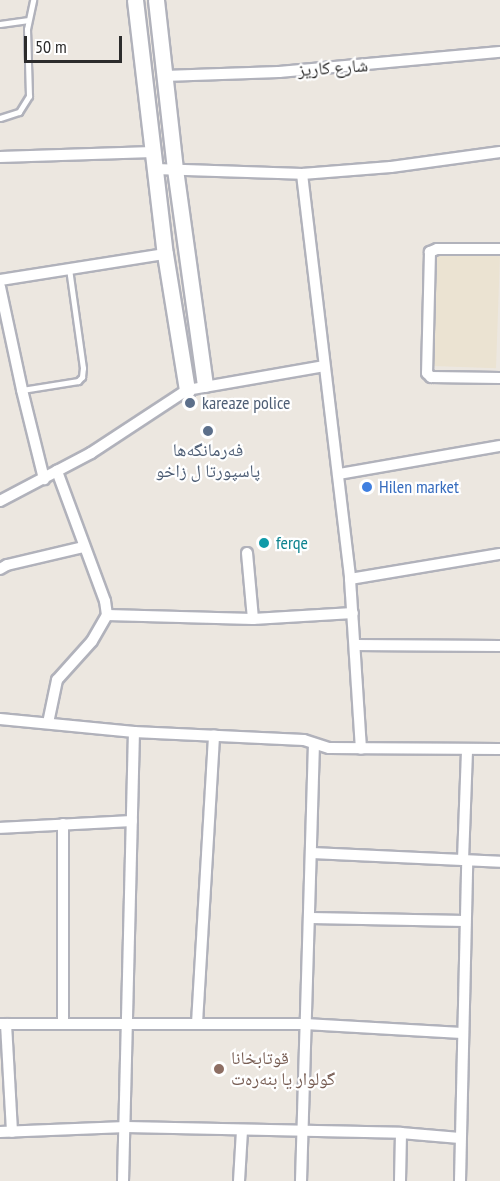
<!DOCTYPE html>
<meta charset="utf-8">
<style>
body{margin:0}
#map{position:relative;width:500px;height:1181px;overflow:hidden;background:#ece7e0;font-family:"PT Sans Narrow","Noto Naskh Arabic",sans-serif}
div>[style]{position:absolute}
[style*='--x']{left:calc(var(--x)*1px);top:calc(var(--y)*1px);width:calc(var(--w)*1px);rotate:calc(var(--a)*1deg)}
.education>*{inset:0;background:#ebe3d2;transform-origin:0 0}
.roads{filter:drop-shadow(2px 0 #b1b2bb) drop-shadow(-2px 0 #b1b2bb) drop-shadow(0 2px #b1b2bb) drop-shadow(0 -2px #b1b2bb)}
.lane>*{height:5px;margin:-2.5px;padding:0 2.5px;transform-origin:2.5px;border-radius:2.5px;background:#fff}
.street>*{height:10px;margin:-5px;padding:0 5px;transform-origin:5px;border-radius:5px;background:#fff}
.secondary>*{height:15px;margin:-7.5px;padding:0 7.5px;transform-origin:7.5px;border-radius:7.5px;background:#fff}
.dots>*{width:16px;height:16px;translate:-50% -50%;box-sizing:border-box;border:3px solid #fff;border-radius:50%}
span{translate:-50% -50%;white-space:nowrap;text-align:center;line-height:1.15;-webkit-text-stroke:4.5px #fff;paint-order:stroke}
.street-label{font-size:18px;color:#2c2c2c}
.service-label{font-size:18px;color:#4e5e75}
.left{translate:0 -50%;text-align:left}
.shop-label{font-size:18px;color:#366cbe}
.culture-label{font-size:18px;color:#0d838f}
.education-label{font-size:18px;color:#785e54}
.scale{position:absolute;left:24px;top:36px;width:98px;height:27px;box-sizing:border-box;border:3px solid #2c2c2c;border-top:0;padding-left:8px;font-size:18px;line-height:21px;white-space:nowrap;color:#2c2c2c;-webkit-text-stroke:4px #fff;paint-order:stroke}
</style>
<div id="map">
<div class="education">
<i style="left:437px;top:254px;width:63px;height:112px;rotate:2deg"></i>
</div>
<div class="roads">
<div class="lane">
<i style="--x:0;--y:24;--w:27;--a:-8"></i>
<i style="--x:0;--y:118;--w:20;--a:-18"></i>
<i style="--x:19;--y:112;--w:19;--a:-58"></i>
<i style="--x:29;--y:96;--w:67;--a:-91.7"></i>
<i style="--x:27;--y:29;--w:30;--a:-78"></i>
<i style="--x:22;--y:390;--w:57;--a:-9.1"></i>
<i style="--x:78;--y:381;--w:6;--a:-45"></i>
<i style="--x:82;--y:377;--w:9;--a:-84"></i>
<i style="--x:83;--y:368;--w:100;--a:-98"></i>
</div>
<div class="street">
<i style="--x:164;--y:76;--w:115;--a:-2"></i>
<i style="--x:279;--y:72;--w:222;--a:-5.2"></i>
<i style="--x:0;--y:157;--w:153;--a:-1.9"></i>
<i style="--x:155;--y:169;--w:147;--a:1.9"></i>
<i style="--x:302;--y:174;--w:89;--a:-4.5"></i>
<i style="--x:391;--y:167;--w:110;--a:-7.8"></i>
<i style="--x:302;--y:174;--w:408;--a:83.2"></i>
<i style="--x:350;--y:579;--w:170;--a:86.3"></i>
<i style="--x:500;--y:249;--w:63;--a:180"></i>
<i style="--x:437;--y:249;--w:8;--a:157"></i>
<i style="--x:430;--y:252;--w:121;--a:91.4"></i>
<i style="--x:427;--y:373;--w:6;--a:45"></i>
<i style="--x:431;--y:377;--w:69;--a:0.8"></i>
<i style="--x:0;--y:280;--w:167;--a:-9"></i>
<i style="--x:0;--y:287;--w:105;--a:77.9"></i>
<i style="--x:22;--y:390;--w:92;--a:76.1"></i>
<i style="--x:339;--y:474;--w:163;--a:-9.9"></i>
<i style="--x:0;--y:501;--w:103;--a:-27.8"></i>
<i style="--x:91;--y:453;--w:115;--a:-33.3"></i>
<i style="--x:187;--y:390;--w:139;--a:-9.9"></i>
<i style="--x:247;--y:553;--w:66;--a:84.8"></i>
<i style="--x:0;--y:569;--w:8;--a:-30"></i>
<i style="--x:7;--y:565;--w:79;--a:-13.2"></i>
<i style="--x:350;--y:579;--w:152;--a:-9.5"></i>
<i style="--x:107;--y:615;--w:146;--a:1.6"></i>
<i style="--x:253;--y:619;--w:100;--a:-3.4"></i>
<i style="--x:355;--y:645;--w:145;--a:0.4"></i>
<i style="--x:0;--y:719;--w:135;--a:5.5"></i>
<i style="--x:134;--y:732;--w:170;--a:2.7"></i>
<i style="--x:304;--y:740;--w:26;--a:18"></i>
<i style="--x:329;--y:748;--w:171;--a:0.3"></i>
<i style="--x:48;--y:723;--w:44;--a:-78.2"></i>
<i style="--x:57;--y:680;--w:52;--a:-48.1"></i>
<i style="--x:92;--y:641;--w:30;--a:-60"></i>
<i style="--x:107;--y:615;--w:14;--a:-98"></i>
<i style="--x:105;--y:601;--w:139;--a:-110.3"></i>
<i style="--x:63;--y:824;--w:199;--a:90"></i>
<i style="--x:0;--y:828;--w:132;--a:-3"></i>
<i style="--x:312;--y:853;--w:188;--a:2.7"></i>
<i style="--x:463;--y:860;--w:111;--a:-87.9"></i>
<i style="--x:311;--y:918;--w:154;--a:1.1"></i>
<i style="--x:197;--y:1023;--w:288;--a:-86.6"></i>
<i style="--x:0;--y:1024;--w:305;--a:0"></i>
<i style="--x:305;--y:1024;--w:157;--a:3.3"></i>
<i style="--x:6;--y:1024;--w:108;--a:86.8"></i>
<i style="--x:0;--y:1132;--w:126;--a:-2.3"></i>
<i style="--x:126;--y:1127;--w:275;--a:1.2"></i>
<i style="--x:401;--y:1133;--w:59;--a:4.8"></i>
<i style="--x:123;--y:1181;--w:449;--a:-88.6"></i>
<i style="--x:239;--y:1181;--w:51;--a:-86.6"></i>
<i style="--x:301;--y:1181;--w:437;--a:-88.3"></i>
<i style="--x:400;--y:1181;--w:48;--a:-88.8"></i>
<i style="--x:460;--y:1181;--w:320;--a:-88.7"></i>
</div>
<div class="secondary">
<i style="--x:135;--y:0;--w:256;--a:83.3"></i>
<i style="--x:165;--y:254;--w:138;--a:80.8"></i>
<i style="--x:156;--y:0;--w:170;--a:83.6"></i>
<i style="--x:175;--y:169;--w:217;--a:82.1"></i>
</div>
</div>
<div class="dots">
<i style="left:190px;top:403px;background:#5c6f8a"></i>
<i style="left:208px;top:431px;background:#5c6f8a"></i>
<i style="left:367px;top:487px;background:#3f7fe0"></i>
<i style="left:264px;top:543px;background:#0f9aa8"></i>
<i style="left:219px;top:1069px;background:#8d6e63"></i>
</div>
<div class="street-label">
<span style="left:333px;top:68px;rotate:-4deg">شارع كاريز</span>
</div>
<div class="service-label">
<span class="left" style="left:202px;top:403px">kareaze police</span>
<span style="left:208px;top:461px">فەرمانگەها<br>پاسپورتا ل زاخو</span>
</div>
<div class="shop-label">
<span class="left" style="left:379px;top:487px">Hilen market</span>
</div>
<div class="culture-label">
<span class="left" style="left:276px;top:543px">ferqe</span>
</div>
<div class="education-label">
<span class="left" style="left:231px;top:1069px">قوتابخانا<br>گولوار یا بنەرەت</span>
</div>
<div class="scale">50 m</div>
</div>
